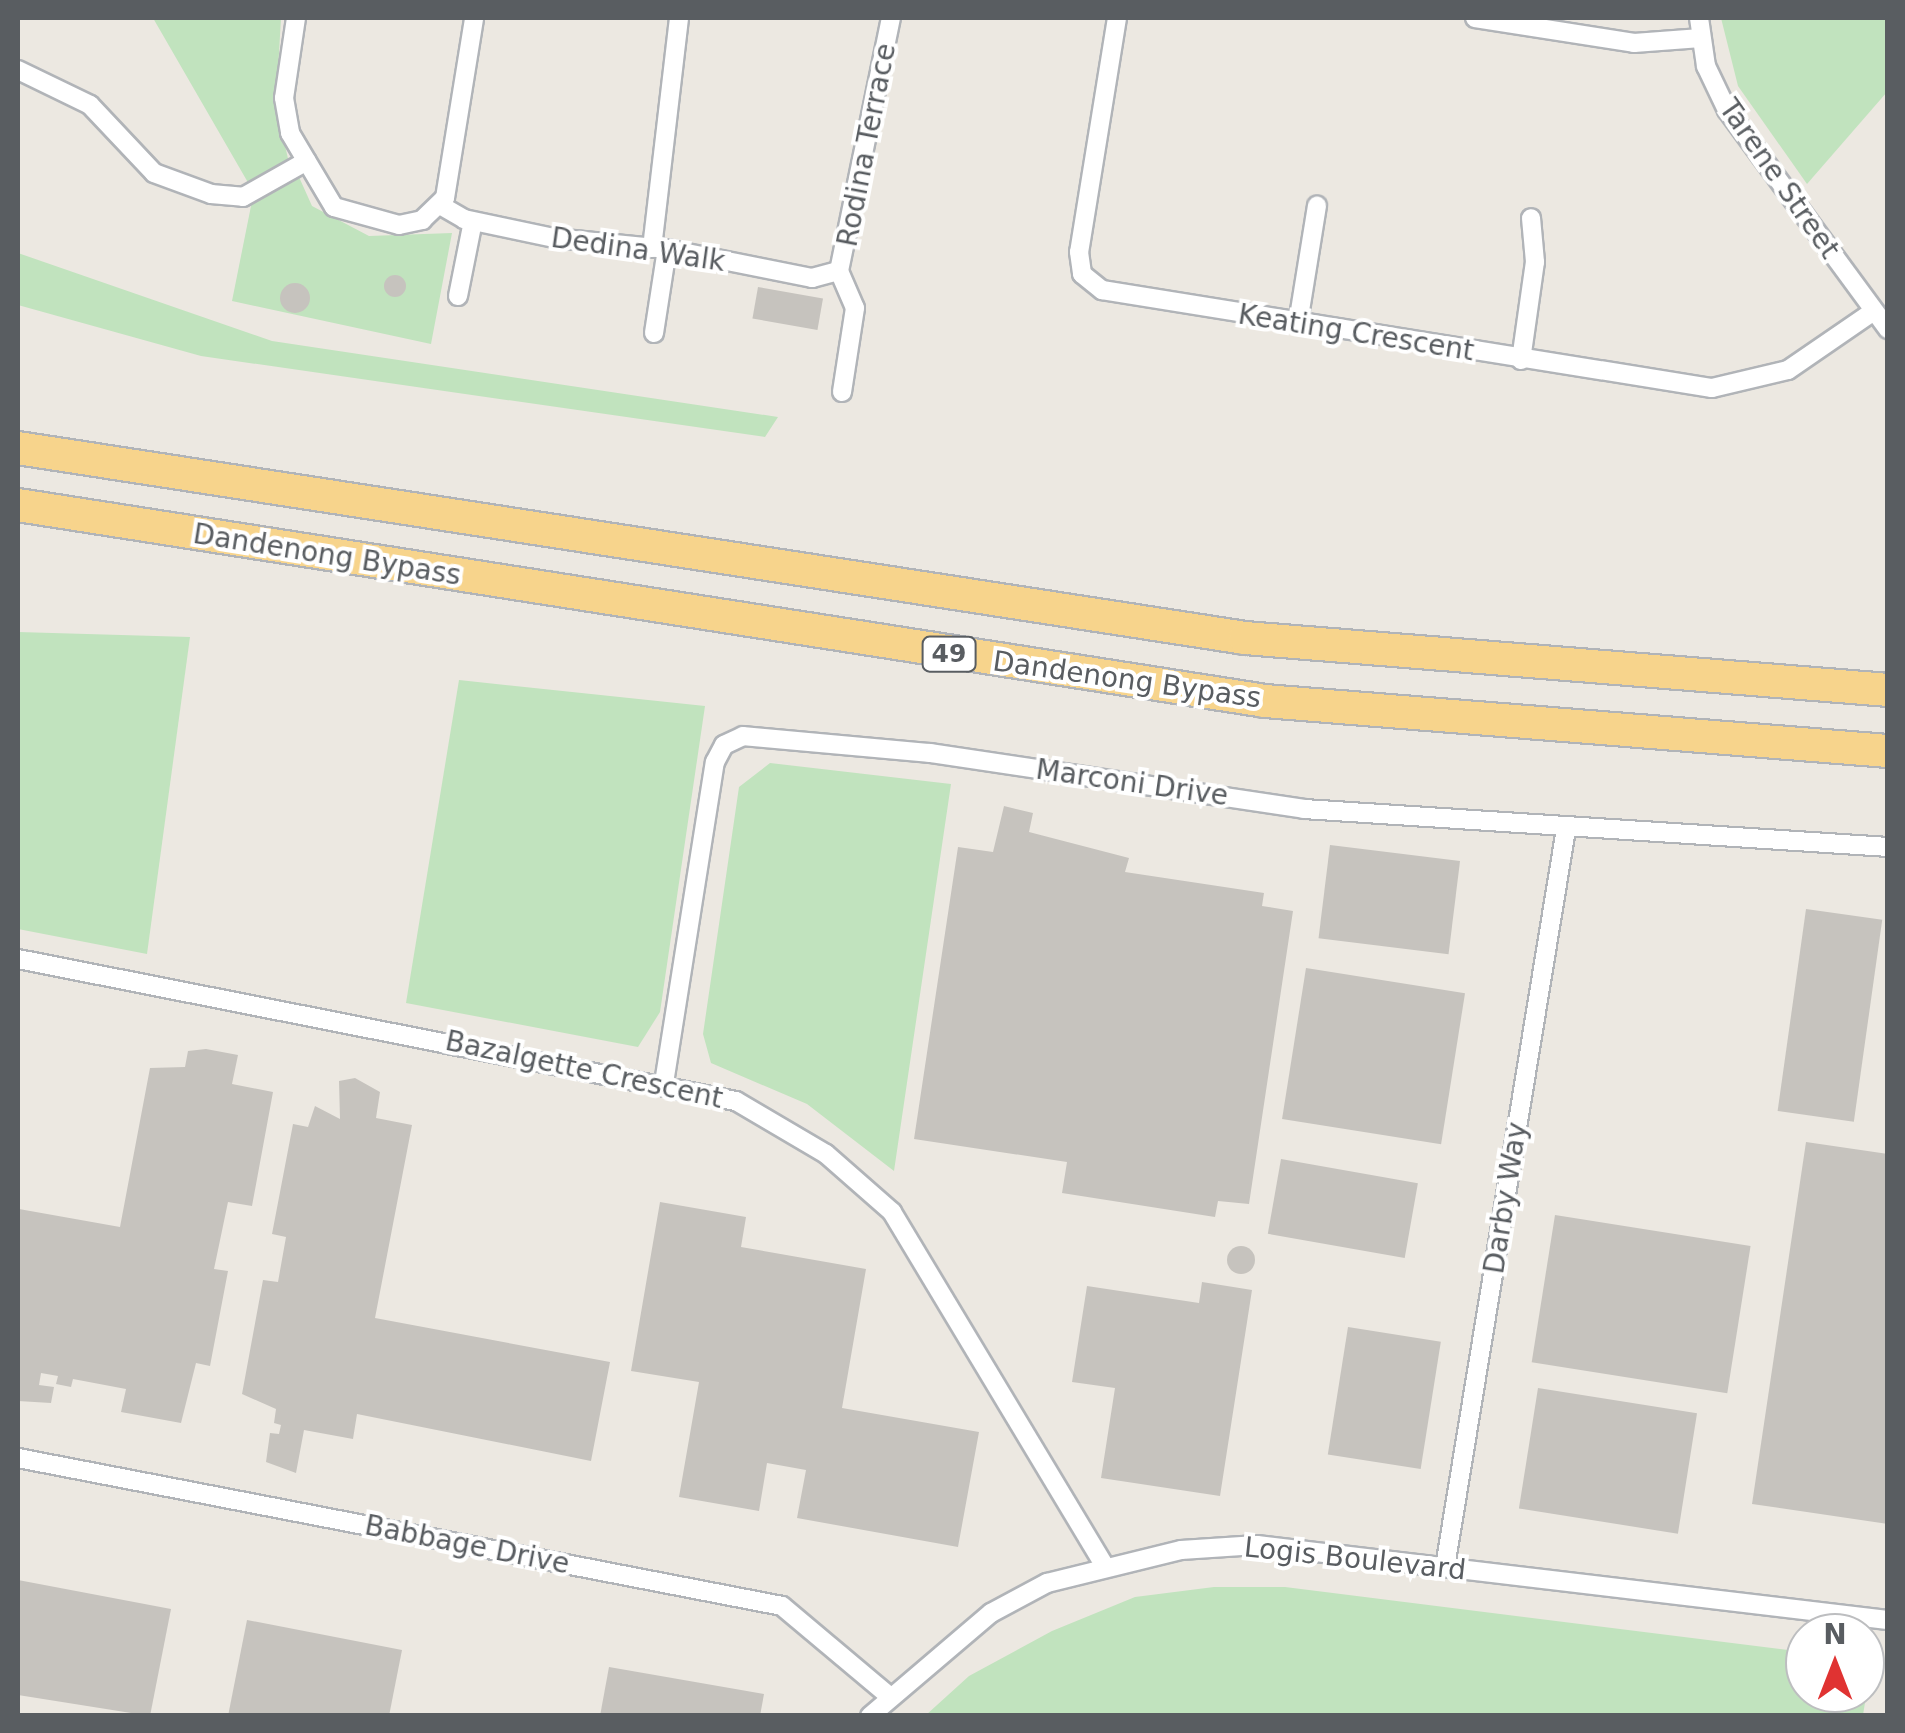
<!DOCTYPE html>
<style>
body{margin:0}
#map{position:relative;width:1905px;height:1733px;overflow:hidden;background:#ece8e1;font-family:"DejaVu Sans",sans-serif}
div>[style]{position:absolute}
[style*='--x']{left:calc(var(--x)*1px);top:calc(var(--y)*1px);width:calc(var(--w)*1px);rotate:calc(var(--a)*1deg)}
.green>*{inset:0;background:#c1e3be}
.building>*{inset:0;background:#c6c3be;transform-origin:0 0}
.round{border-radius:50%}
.roads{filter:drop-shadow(2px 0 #b1b4b8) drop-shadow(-2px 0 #b1b4b8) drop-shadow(0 2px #b1b4b8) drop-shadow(0 -2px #b1b4b8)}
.street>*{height:18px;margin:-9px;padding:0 9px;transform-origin:9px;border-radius:9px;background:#fff}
.highway>*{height:32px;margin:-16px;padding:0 16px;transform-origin:16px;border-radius:16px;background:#f7d48c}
span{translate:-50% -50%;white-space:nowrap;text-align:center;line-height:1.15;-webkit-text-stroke:8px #fff;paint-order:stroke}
.shield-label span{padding:2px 8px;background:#fff;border:2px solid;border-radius:8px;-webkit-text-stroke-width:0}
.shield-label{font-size:25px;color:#595d61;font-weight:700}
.street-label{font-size:28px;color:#595d61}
.frame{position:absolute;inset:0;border:20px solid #595d61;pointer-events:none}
.north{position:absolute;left:1785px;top:1613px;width:100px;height:100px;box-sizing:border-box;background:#fff;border:2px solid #bdbec0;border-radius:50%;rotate:0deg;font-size:28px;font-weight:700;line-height:40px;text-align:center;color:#595d61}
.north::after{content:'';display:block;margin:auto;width:35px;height:45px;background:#e03332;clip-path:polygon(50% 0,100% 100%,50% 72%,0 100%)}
</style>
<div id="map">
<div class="green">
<i style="clip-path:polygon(153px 18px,281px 18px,276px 106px,289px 163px,250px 186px)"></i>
<i style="clip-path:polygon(1721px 18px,1887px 18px,1887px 92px,1807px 184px,1738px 86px)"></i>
<i style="clip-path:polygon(299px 177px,312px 206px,369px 236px,452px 233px,431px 344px,232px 301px,252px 201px)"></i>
<i style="clip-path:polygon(18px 253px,272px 341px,778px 417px,765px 437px,201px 356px,18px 305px)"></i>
<i style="clip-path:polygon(18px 632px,190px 637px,147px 954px,18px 929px)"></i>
<i style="clip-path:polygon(459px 680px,705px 706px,660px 1012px,638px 1047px,406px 1003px)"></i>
<i style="clip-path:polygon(770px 763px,951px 784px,894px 1171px,807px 1104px,711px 1063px,703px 1034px,739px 787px)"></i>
<i style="clip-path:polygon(1214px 1587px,1285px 1587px,1805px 1652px,1805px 1693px,1865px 1693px,1868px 1684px,1863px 1715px,926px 1715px,969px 1676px,1052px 1631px,1135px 1597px)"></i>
</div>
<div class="building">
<i class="round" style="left:384px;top:275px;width:22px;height:22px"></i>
<i class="round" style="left:280px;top:283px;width:30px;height:30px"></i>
<i style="left:758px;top:287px;width:66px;height:32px;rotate:10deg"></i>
<i style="clip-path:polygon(1004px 806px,1033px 813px,1029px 832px,1129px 858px,1125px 872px,1264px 893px,1262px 906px,1293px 911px,1249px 1204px,1218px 1201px,1215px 1217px,1062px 1193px,1067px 1162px,914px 1139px,958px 847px,993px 852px)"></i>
<i style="left:1330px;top:845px;width:131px;height:94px;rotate:7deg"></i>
<i style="left:1806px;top:909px;width:77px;height:204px;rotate:8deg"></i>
<i style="left:1306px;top:968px;width:161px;height:153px;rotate:9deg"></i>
<i style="clip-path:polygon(206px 1049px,238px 1055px,232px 1084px,273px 1092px,252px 1206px,228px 1202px,214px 1269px,228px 1271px,210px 1366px,196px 1363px,181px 1423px,121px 1412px,126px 1389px,73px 1379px,71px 1387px,56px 1384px,58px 1376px,41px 1373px,39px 1385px,54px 1387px,51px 1403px,18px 1401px,19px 1209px,120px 1227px,150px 1068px,185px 1067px,188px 1051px)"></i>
<i style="clip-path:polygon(355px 1078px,380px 1092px,376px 1118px,412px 1125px,375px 1318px,610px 1362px,591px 1461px,357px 1414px,353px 1439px,304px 1430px,296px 1473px,266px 1462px,270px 1433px,279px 1434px,281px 1425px,274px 1423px,276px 1409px,242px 1394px,263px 1280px,278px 1282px,286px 1237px,272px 1234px,293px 1124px,308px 1127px,315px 1106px,340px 1119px,339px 1081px)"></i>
<i style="clip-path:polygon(1806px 1142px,1888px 1154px,1888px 1524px,1752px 1504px)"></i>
<i style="left:1281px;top:1159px;width:139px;height:76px;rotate:10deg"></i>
<i style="clip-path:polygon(660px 1202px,746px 1217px,741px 1247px,866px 1269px,842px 1408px,979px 1432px,958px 1547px,797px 1518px,806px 1470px,767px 1463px,759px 1511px,679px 1497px,699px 1382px,631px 1371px)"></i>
<i style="left:1555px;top:1215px;width:198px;height:149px;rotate:9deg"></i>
<i class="round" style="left:1227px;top:1246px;width:28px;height:28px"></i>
<i style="clip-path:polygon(1202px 1282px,1252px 1290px,1220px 1496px,1101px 1478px,1115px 1388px,1072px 1382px,1087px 1286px,1199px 1303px)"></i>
<i style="left:1348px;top:1327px;width:94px;height:129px;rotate:9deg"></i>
<i style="left:1538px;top:1388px;width:161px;height:122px;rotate:9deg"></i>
<i style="clip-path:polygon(18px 1580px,171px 1609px,150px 1716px,18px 1695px)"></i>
<i style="clip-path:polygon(247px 1620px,402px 1650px,389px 1716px,228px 1716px)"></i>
<i style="clip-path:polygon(609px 1667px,764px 1694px,760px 1716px,600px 1716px)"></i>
</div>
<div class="roads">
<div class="street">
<i style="--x:296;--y:18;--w:81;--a:98.5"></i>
<i style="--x:284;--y:98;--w:36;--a:80"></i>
<i style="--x:290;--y:133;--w:86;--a:59.3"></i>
<i style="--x:334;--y:207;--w:67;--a:15.5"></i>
<i style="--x:399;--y:225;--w:24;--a:-12"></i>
<i style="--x:422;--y:220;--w:32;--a:-44"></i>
<i style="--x:445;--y:198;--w:182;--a:-80.8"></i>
<i style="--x:1117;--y:18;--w:237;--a:99.2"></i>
<i style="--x:1079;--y:252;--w:22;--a:82"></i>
<i style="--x:1082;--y:274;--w:26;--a:39"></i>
<i style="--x:1102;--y:290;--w:618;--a:9.13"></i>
<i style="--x:1712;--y:388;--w:78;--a:-13.3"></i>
<i style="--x:1788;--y:370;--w:104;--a:-34.5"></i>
<i style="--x:1475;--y:18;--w:161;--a:8.9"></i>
<i style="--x:1634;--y:43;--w:67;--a:-4.3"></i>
<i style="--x:1699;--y:18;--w:49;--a:81.7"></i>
<i style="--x:1706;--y:66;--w:49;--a:64.5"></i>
<i style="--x:1727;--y:110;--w:272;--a:53.7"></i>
<i style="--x:18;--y:70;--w:80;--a:25.9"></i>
<i style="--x:90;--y:105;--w:93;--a:46.7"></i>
<i style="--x:154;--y:173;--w:61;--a:20.2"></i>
<i style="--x:211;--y:194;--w:32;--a:5"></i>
<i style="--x:243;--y:197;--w:73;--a:-29.4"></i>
<i style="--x:440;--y:205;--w:28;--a:30"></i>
<i style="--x:464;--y:219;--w:92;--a:11.9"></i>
<i style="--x:554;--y:238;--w:114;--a:5.6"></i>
<i style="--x:667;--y:249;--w:148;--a:11.3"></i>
<i style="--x:812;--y:278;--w:28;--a:-15"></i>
<i style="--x:652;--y:248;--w:232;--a:-83.3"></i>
<i style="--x:839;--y:271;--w:258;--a:-78.4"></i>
<i style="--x:839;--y:271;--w:40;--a:66.6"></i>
<i style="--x:855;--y:308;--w:85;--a:98.8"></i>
<i style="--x:458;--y:296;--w:76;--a:-78.7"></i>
<i style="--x:1298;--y:323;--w:119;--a:-80.8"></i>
<i style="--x:654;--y:333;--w:85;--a:-81.2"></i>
<i style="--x:1521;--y:360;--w:99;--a:-81.9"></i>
<i style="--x:1535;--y:262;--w:44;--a:-95.2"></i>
<i style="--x:18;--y:959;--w:732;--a:11.19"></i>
<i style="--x:736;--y:1101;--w:104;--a:30.5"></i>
<i style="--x:826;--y:1154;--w:88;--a:41.3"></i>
<i style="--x:892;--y:1212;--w:410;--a:59"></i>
<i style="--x:664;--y:1083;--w:325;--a:-81"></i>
<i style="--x:715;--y:762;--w:19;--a:-62"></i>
<i style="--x:724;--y:745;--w:21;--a:-25"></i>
<i style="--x:743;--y:736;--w:188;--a:5.2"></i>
<i style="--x:930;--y:753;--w:378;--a:8.5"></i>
<i style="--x:1304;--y:809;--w:585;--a:3.72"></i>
<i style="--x:18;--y:1458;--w:778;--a:10.96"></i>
<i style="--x:782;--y:1606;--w:137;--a:40"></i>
<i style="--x:1445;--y:1567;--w:748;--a:-80.69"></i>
<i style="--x:870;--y:1716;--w:159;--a:-40.4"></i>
<i style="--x:991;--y:1613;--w:64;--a:-28.2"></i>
<i style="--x:1047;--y:1583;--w:138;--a:-13.8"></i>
<i style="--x:1181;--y:1550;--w:76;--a:-3.8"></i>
<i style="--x:1257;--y:1545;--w:635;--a:6.78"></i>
</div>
<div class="highway">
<i style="--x:18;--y:448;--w:1242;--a:8.8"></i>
<i style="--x:1245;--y:638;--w:645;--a:4.62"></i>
<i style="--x:18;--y:505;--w:1262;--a:8.93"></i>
<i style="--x:1265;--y:701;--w:625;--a:4.59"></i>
</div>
</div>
<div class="shield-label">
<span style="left:949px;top:654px">49</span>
</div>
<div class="street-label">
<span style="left:867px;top:145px;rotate:-79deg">Rodina Terrace</span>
<span style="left:1779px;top:179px;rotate:55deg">Tarene Street</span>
<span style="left:638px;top:250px;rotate:8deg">Dedina Walk</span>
<span style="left:1356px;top:333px;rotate:9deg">Keating Crescent</span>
<span style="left:327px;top:555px;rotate:9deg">Dandenong Bypass</span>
<span style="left:1127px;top:680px;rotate:8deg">Dandenong Bypass</span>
<span style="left:1132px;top:783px;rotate:8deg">Marconi Drive</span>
<span style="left:584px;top:1070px;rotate:12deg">Bazalgette Crescent</span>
<span style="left:1506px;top:1198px;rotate:-81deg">Darby Way</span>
<span style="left:467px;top:1545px;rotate:11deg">Babbage Drive</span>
<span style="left:1355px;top:1559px;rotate:6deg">Logis Boulevard</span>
</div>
<div class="frame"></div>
<div class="north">N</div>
</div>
